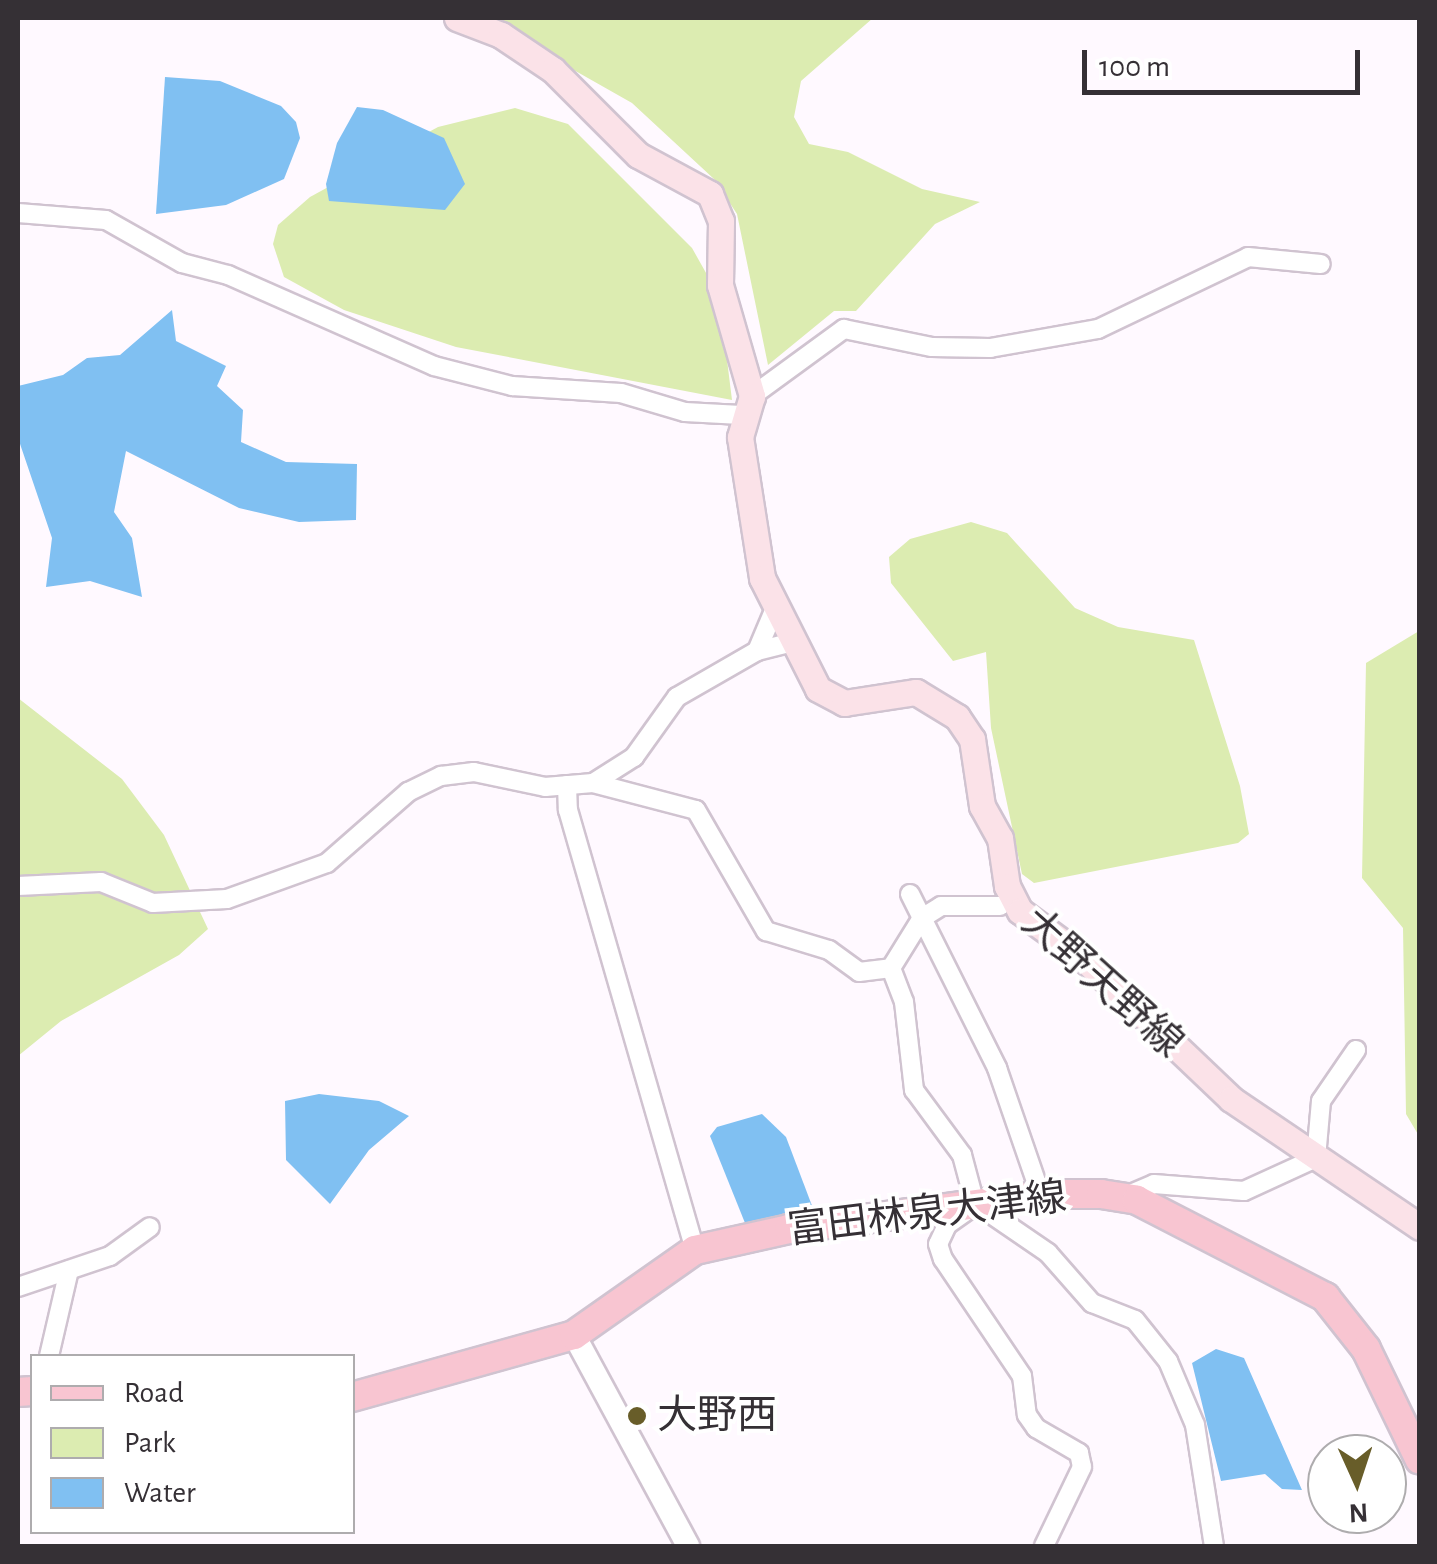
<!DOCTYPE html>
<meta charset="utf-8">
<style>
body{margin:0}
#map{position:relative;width:1437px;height:1564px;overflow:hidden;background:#fff9ff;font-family:"Alegreya Sans","Noto Sans JP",sans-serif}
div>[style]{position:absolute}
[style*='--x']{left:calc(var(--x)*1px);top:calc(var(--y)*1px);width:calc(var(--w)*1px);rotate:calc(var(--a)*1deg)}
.green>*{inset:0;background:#dcecb1}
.water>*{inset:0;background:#80c0f2}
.roads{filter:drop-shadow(2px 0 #d0c3d0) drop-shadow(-2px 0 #d0c3d0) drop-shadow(0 2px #d0c3d0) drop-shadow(0 -2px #d0c3d0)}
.minor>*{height:18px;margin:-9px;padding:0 9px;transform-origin:9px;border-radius:9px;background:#fff}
.tertiary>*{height:22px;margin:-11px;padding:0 11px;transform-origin:11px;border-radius:11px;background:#fff}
.secondary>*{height:25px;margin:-12.5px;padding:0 12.5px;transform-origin:12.5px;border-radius:12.5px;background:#fbe2e8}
.primary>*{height:28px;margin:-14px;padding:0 14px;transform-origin:14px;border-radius:14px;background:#f8c5d1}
.dots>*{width:28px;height:28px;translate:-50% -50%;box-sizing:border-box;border:5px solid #fff;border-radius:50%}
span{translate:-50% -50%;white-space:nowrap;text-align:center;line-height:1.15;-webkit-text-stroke:8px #fff;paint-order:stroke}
.street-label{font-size:40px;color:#353035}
.poi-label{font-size:40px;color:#353035}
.left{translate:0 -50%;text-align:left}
.frame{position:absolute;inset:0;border:20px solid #353035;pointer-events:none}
.legend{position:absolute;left:30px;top:1354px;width:325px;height:180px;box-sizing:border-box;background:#fff;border:2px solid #aeacae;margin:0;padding:12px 18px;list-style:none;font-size:30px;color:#353035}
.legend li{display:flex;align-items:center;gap:20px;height:50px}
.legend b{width:50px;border:2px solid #aeacae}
.north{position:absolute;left:1307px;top:1434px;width:100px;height:100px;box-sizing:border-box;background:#fff;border:2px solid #aeacae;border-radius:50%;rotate:177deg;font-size:28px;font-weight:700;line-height:40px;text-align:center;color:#353035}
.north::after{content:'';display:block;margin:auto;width:35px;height:45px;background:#685d29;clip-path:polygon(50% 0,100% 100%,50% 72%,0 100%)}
.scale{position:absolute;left:1082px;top:50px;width:278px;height:45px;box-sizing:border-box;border:5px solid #353035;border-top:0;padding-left:12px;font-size:30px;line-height:35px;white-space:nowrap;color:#353035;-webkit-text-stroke:8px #fff;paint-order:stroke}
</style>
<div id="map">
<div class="green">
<i style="clip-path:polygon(482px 18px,873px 18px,801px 81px,794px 117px,809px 144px,848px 152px,922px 189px,980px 202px,935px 224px,856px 311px,834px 311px,768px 365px,737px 214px,714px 179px,632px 103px)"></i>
<i style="clip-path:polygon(515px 108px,568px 124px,692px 248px,719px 296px,732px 400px,456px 347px,344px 310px,284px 277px,273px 244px,278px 225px,310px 197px,438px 127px)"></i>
<i style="clip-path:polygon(971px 522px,1007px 533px,1075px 608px,1118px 627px,1194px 640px,1240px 786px,1249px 834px,1238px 843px,1034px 883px,1022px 874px,991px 728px,986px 652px,953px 661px,891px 583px,889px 557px,910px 539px)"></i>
<i style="clip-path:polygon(1419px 631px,1419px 1136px,1406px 1114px,1403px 928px,1362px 878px,1366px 663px)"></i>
<i style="clip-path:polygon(18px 698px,122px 779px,164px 835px,208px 929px,179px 955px,61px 1021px,18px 1056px)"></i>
</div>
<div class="water">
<i style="clip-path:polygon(165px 77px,220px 81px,281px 106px,296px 122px,300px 138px,284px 179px,226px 205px,156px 214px)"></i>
<i style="clip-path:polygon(357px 107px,383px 110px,444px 138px,465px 184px,445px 210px,329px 201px,326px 184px,337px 143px)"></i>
<i style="clip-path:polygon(172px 310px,176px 341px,226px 366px,217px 386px,243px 410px,241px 442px,286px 462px,357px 464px,356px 520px,299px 522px,239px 508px,126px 451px,114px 512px,132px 538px,142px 597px,90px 581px,46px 587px,52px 538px,18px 438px,18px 386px,63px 375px,87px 358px,120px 355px)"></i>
<i style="clip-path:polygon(319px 1094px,379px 1101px,409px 1116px,369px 1150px,330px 1204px,286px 1160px,285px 1101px)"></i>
<i style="clip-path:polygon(762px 1114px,786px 1137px,814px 1211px,745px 1223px,710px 1136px,717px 1127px)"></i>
<i style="clip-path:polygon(1216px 1349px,1244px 1358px,1302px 1490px,1282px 1489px,1265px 1474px,1221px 1481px,1192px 1363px)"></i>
</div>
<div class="roads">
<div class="minor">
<i style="--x:18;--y:213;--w:88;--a:4.5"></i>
<i style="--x:106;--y:220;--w:87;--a:29.5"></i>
<i style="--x:182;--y:263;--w:48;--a:14.6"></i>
<i style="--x:228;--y:275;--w:225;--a:23.8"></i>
<i style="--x:434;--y:366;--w:81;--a:14.4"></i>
<i style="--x:512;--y:386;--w:109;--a:3.7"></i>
<i style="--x:621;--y:393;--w:67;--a:16.5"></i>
<i style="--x:685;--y:412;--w:56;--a:3.1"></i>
<i style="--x:752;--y:396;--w:114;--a:-36.1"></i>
<i style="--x:844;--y:329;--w:90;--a:11.6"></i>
<i style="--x:932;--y:347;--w:58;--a:1"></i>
<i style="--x:990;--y:348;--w:110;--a:-10"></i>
<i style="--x:1098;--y:329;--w:166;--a:-25.6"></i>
<i style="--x:1248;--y:257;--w:73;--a:5.5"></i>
<i style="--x:757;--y:651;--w:49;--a:-67.1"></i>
<i style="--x:593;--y:783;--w:106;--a:14.7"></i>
<i style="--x:696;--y:810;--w:140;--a:60"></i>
<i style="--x:766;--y:931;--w:66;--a:16.8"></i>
<i style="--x:829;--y:950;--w:37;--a:36"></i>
<i style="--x:859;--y:972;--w:32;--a:-7"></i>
<i style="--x:891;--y:968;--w:59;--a:-58.2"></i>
<i style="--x:922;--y:918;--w:22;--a:-32"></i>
<i style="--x:941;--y:906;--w:59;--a:0"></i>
<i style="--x:567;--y:785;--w:25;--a:88"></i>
<i style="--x:568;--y:810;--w:458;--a:73.9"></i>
<i style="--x:18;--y:886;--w:83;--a:-2.8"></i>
<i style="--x:101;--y:882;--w:56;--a:22"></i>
<i style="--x:153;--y:903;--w:74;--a:-3.1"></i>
<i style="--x:227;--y:899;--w:106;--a:-19.8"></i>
<i style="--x:327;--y:863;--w:108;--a:-41.2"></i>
<i style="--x:408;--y:792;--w:37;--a:-26"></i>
<i style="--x:441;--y:776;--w:33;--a:-7"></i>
<i style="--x:474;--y:772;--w:73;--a:11.9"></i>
<i style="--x:545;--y:787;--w:48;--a:-4.8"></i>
<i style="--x:593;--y:783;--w:49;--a:-32.4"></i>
<i style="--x:634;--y:757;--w:74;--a:-54.4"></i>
<i style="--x:677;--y:697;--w:92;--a:-29.9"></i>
<i style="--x:757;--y:651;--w:37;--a:-14"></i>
<i style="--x:910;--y:894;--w:195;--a:63.4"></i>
<i style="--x:997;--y:1068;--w:135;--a:71"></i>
<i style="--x:891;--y:968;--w:36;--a:69"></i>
<i style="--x:904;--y:1002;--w:89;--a:83.5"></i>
<i style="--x:914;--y:1090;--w:81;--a:53.6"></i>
<i style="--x:962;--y:1155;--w:51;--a:75.1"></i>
<i style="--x:1126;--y:1196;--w:30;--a:-23"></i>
<i style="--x:1154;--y:1184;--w:90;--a:4.4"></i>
<i style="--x:1244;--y:1191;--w:79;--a:-24.6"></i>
<i style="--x:1316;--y:1158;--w:57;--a:-85"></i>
<i style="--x:1321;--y:1101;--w:62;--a:-55.5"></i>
<i style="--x:978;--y:1205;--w:85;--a:34.4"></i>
<i style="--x:1048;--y:1253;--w:67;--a:48.7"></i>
<i style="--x:1092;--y:1303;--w:46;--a:21.6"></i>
<i style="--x:1135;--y:1320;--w:53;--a:51.2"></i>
<i style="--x:1168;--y:1361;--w:69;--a:67.1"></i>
<i style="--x:1195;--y:1425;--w:122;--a:81.1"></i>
<i style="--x:971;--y:1208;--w:29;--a:145"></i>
<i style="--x:947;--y:1225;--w:21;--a:115"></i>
<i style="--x:938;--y:1244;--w:16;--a:72"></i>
<i style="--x:943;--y:1259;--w:141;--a:56"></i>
<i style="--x:1022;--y:1376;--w:39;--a:83"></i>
<i style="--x:1027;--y:1415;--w:16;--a:55"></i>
<i style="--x:1036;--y:1428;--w:50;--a:30.2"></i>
<i style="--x:1079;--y:1453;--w:14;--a:78"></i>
<i style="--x:1082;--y:1467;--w:88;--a:115.7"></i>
<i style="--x:18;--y:1287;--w:97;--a:-18.6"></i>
<i style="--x:110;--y:1256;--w:49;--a:-35.9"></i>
<i style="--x:49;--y:1356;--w:88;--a:-76.9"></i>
</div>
<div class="tertiary">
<i style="--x:574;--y:1335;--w:240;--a:61.6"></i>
</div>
<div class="secondary">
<i style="--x:457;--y:18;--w:47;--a:21.1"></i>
<i style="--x:501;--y:35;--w:63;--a:33.9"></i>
<i style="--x:553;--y:70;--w:120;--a:45"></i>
<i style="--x:638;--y:155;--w:82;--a:28.4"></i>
<i style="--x:710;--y:194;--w:29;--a:68"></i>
<i style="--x:721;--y:221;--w:64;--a:90.9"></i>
<i style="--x:720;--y:285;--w:116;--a:73.9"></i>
<i style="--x:752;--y:396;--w:43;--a:106.3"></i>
<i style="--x:740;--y:437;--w:143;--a:81.1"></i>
<i style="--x:762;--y:578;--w:124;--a:63.2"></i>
<i style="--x:818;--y:689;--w:30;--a:28"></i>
<i style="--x:844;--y:703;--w:73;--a:-8.7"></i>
<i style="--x:916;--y:692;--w:48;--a:31.4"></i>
<i style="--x:957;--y:717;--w:27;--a:56"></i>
<i style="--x:972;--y:739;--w:68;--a:81.5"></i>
<i style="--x:982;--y:806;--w:37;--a:61"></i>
<i style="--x:1000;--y:838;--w:49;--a:81.7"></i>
<i style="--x:1007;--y:886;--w:28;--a:63"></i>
<i style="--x:1020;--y:911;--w:76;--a:36.4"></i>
<i style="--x:1081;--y:956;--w:207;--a:43.6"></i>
<i style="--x:1231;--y:1099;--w:228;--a:34.1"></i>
</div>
<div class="primary">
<i style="--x:18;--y:1392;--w:14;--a:-4"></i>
<i style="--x:352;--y:1397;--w:230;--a:-15.6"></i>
<i style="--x:574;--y:1335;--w:148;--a:-35.1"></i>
<i style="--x:695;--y:1250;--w:96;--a:-12.6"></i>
<i style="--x:789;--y:1229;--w:264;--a:-7.6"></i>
<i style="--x:1051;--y:1194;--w:50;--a:0"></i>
<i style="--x:1101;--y:1194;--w:36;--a:9"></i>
<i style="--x:1137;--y:1200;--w:212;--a:27.3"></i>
<i style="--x:1325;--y:1297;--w:66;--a:51.7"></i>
<i style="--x:1366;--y:1349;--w:123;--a:64.1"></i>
</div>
</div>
<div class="dots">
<i style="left:637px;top:1416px;background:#685d29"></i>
</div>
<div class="street-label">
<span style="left:1102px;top:983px;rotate:42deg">大野天野線</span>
<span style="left:927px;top:1214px;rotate:-7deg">富田林泉大津線</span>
</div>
<div class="poi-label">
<span class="left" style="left:657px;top:1416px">大野西</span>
</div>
<div class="frame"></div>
<ul class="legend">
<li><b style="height:12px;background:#f8c5d1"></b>Road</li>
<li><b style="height:28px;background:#dcecb1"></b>Park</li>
<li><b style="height:28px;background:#80c0f2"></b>Water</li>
</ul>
<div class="north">N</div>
<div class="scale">100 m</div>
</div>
